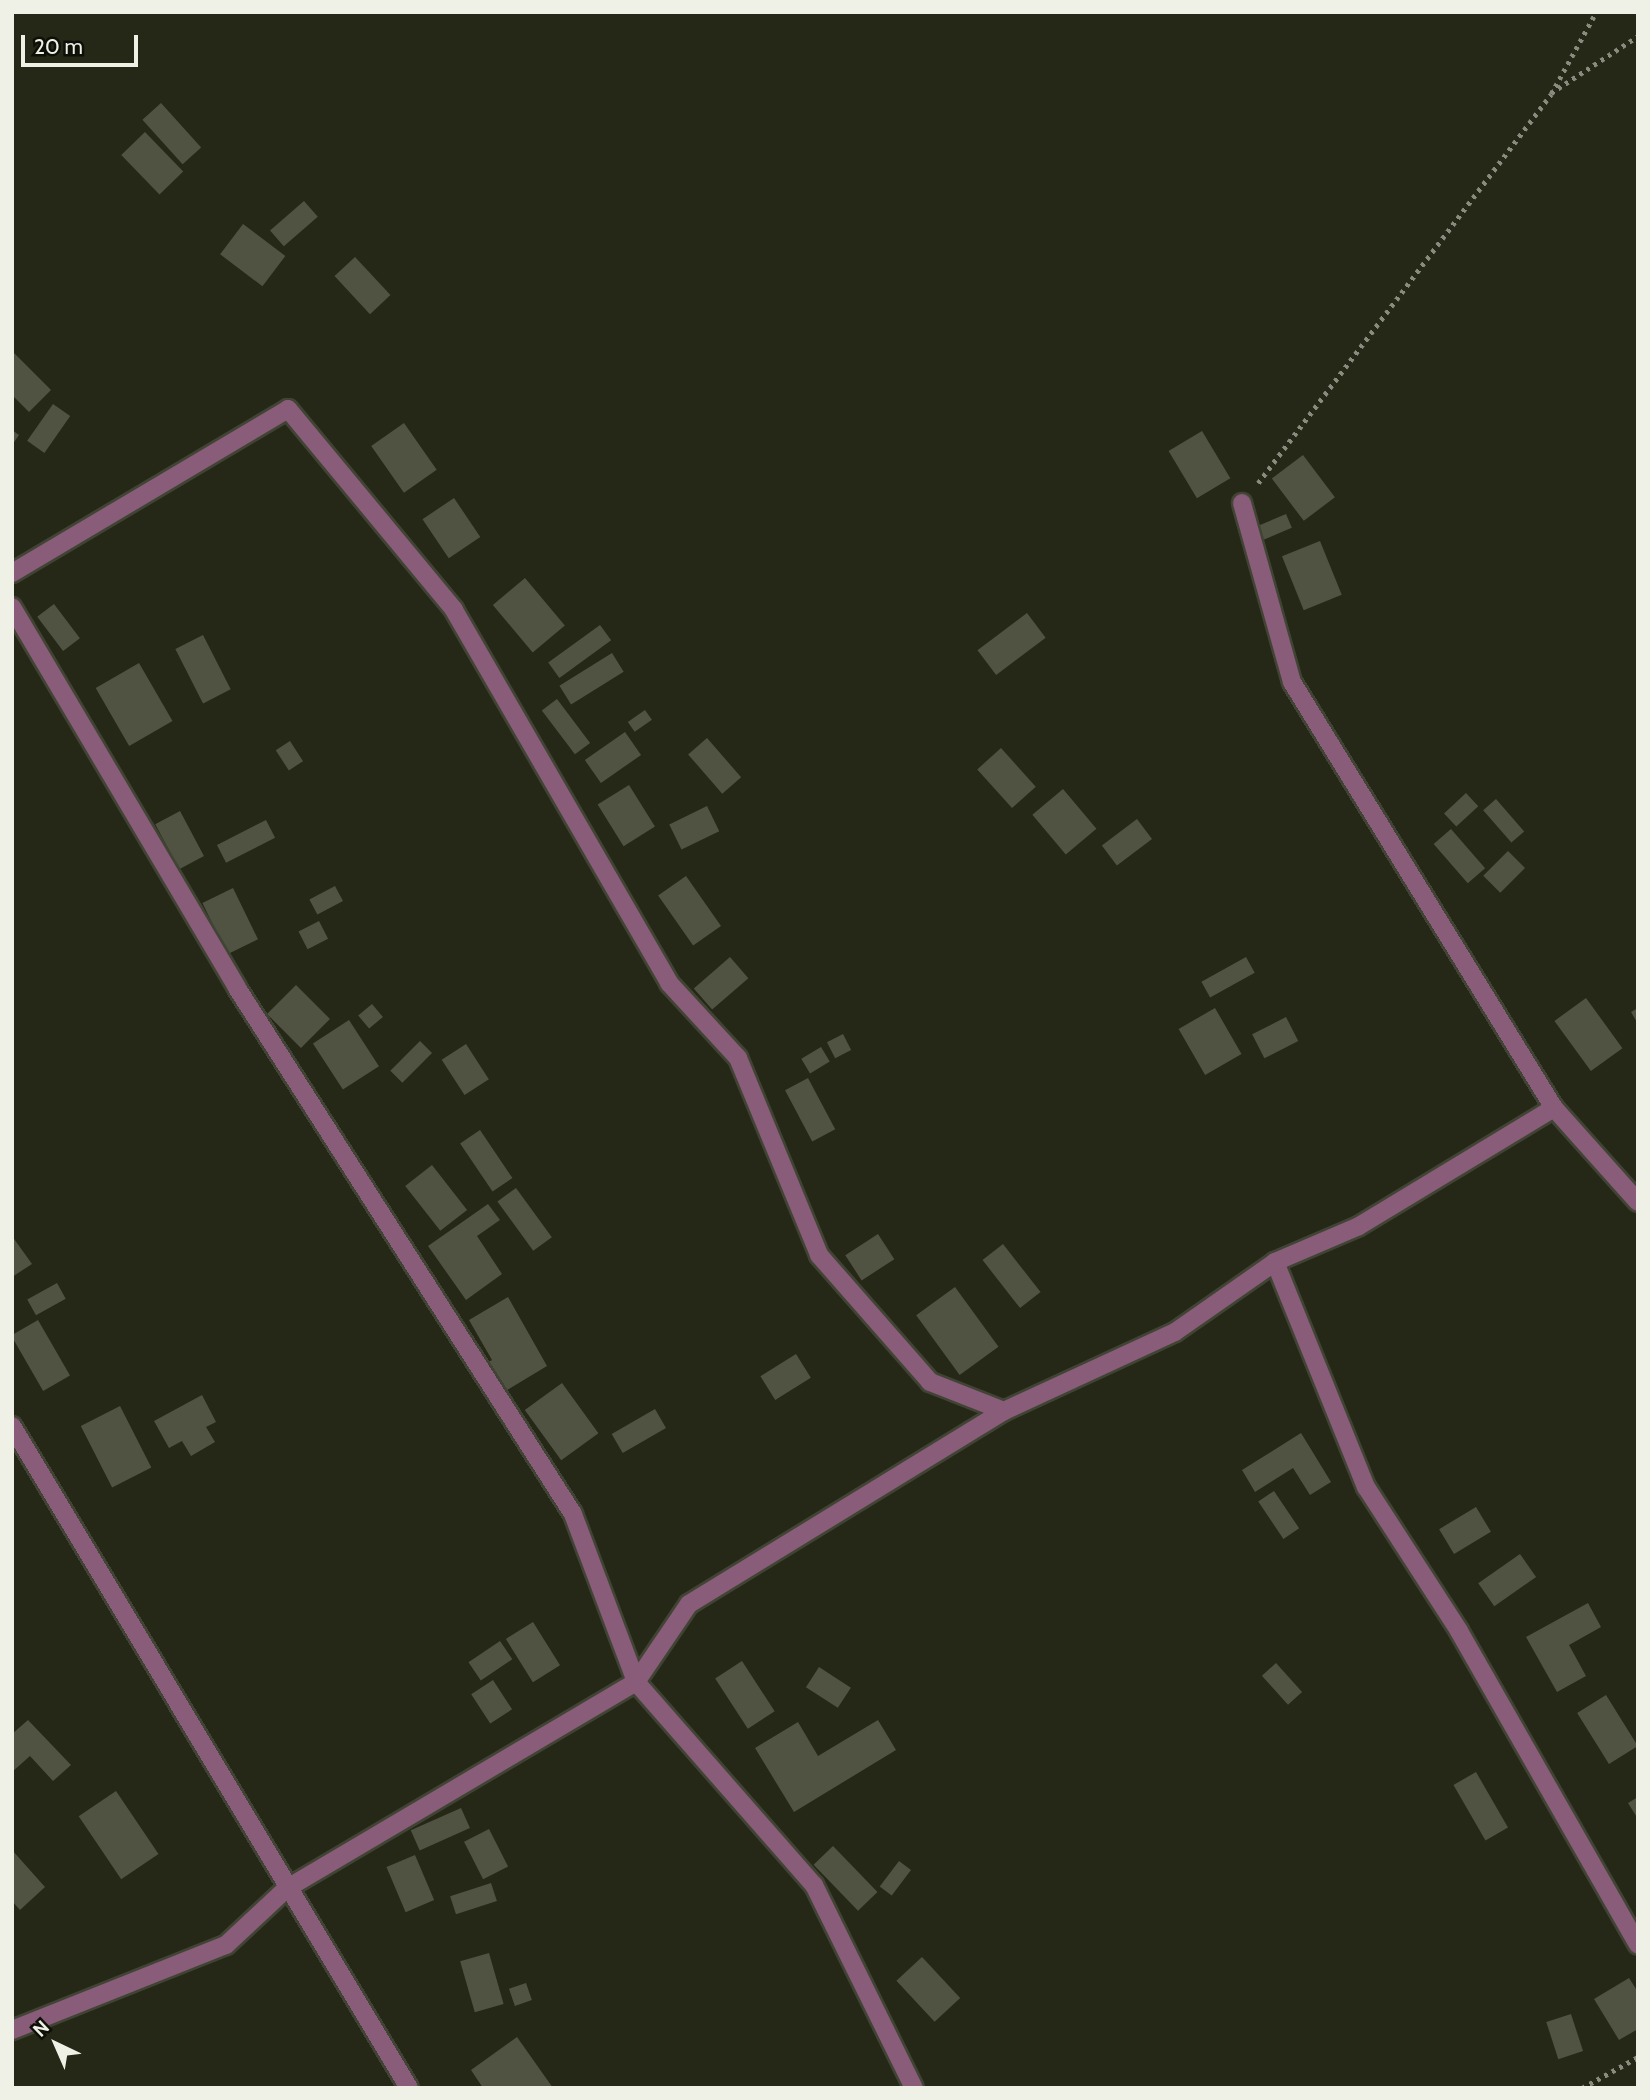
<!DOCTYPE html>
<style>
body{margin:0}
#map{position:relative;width:1650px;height:2100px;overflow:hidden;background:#252817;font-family:Cabin,sans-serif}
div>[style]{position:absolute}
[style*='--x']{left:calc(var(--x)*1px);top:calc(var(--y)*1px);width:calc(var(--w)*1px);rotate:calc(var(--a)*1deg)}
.building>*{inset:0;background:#505341;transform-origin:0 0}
.path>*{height:4.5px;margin-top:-2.25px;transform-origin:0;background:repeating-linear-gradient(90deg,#888b7d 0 3.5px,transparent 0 8.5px)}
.roads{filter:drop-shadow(2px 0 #414434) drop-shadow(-2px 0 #414434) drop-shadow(0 2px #414434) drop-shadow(0 -2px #414434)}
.minor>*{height:18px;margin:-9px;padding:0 9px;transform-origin:9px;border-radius:9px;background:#895c79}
.tertiary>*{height:18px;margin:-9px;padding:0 9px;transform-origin:9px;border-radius:9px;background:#895c79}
span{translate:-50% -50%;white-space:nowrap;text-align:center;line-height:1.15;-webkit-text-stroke:6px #0e1008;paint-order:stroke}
.frame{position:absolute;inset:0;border:14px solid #eff1e7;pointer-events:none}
.north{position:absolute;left:21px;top:2009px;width:70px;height:70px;-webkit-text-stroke:5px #0e1008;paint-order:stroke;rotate:316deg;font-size:19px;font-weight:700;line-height:28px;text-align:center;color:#eff1e7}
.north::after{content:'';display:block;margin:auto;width:24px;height:32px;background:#eff1e7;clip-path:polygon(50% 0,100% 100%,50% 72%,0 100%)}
.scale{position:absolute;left:21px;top:35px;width:117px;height:32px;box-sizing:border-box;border:4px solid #eff1e7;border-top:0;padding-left:9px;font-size:21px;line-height:24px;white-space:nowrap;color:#eff1e7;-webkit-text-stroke:5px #0e1008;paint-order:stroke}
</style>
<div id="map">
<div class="building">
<i style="left:161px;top:103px;width:60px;height:25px;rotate:48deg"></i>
<i style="left:145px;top:132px;width:55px;height:33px;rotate:46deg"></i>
<i style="left:304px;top:201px;width:21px;height:45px;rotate:49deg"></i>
<i style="left:243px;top:224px;width:53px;height:38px;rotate:37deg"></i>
<i style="left:355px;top:257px;width:52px;height:28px;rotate:47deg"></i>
<i style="clip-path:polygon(14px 353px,51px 390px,29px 412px,12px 395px)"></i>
<i style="left:53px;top:404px;width:21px;height:45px;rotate:35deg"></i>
<i style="left:404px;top:423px;width:57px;height:40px;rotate:55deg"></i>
<i style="clip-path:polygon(12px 430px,19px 435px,12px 445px)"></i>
<i style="left:1202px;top:431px;width:55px;height:39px;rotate:59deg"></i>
<i style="left:1303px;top:455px;width:53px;height:39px;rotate:53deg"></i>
<i style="left:454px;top:498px;width:47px;height:38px;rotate:56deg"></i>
<i style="left:1286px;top:514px;width:15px;height:34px;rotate:67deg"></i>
<i style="left:1320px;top:541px;width:58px;height:41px;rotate:68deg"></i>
<i style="left:525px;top:578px;width:62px;height:42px;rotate:50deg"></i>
<i style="left:54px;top:604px;width:43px;height:21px;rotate:53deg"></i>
<i style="left:1027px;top:613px;width:31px;height:62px;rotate:53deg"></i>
<i style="left:600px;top:625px;width:19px;height:64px;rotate:54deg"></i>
<i style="left:203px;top:635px;width:61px;height:31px;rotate:63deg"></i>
<i style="left:612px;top:653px;width:22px;height:62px;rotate:58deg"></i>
<i style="left:139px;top:663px;width:67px;height:50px;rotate:60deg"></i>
<i style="left:557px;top:699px;width:55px;height:19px;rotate:53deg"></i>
<i style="left:645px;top:710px;width:12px;height:21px;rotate:55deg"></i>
<i style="left:625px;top:732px;width:28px;height:49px;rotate:55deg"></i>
<i style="left:707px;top:738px;width:52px;height:25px;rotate:49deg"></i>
<i style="left:290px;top:741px;width:24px;height:17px;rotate:57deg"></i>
<i style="left:1001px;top:748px;width:52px;height:32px;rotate:48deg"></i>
<i style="left:629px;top:785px;width:49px;height:37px;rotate:58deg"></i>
<i style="left:1063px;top:789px;width:52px;height:40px;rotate:50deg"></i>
<i style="left:1466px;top:793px;width:18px;height:30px;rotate:47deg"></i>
<i style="left:1496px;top:799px;width:43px;height:17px;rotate:49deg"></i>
<i style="left:707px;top:806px;width:28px;height:42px;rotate:64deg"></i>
<i style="left:180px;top:811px;width:51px;height:28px;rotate:62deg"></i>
<i style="left:1137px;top:819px;width:25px;height:44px;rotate:53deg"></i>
<i style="left:266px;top:820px;width:20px;height:55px;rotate:63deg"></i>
<i style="left:1451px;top:829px;width:52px;height:23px;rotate:49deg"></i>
<i style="left:1508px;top:851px;width:24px;height:35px;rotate:45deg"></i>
<i style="left:686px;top:876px;width:61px;height:34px;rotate:55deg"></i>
<i style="left:335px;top:886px;width:17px;height:29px;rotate:62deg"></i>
<i style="left:233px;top:888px;width:57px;height:34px;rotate:64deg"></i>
<i style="left:319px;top:921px;width:20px;height:23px;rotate:63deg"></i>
<i style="left:730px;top:957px;width:28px;height:48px;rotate:49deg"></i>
<i style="left:1246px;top:957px;width:18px;height:51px;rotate:61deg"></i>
<i style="left:296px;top:985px;width:48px;height:41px;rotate:45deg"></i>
<i style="left:1586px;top:998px;width:62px;height:39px;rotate:54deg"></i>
<i style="left:372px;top:1004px;width:17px;height:18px;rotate:50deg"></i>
<i style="left:1215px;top:1008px;width:53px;height:42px;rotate:60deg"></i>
<i style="clip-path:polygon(1638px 1008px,1638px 1024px,1631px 1012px)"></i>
<i style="left:1286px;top:1017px;width:27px;height:38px;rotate:63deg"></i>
<i style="left:349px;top:1020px;width:55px;height:43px;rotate:57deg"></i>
<i style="left:843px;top:1034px;width:18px;height:18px;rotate:63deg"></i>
<i style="left:420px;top:1041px;width:17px;height:42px;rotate:45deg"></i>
<i style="left:466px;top:1044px;width:42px;height:29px;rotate:57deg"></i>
<i style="left:821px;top:1047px;width:17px;height:23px;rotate:59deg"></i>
<i style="left:808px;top:1078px;width:58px;height:26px;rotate:62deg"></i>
<i style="left:480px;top:1130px;width:58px;height:24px;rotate:56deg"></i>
<i style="left:432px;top:1165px;width:57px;height:34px;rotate:52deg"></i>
<i style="left:516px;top:1188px;width:61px;height:23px;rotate:54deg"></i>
<i style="clip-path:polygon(488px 1204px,500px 1220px,477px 1236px,502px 1274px,466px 1300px,428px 1246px)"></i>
<i style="left:878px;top:1234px;width:30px;height:39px;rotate:57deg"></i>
<i style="clip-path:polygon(12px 1236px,32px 1264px,12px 1277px)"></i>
<i style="left:1003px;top:1244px;width:61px;height:26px;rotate:52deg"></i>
<i style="left:57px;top:1283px;width:18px;height:34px;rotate:61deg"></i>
<i style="left:955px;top:1287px;width:74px;height:48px;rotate:54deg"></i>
<i style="clip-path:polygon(508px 1297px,547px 1366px,499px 1395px,482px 1366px,492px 1360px,469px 1320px)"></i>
<i style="left:38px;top:1320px;width:64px;height:31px;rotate:60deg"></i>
<i style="left:796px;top:1354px;width:28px;height:42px;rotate:58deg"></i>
<i style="left:562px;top:1383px;width:62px;height:46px;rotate:54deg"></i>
<i style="clip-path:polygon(202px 1395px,216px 1422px,206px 1427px,215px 1442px,191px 1456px,182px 1441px,169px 1448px,154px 1421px)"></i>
<i style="left:120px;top:1406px;width:69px;height:44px;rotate:63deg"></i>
<i style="left:655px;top:1409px;width:22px;height:50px;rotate:60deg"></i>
<i style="clip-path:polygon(1301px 1433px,1331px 1482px,1310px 1495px,1293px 1468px,1255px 1492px,1242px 1470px)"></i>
<i style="left:1274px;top:1491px;width:45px;height:19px;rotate:56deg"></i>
<i style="left:1476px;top:1507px;width:29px;height:43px;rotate:59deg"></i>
<i style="left:1520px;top:1554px;width:28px;height:51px;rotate:55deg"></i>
<i style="clip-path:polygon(1588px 1603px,1601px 1627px,1569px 1645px,1586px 1676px,1557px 1692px,1526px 1637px)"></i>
<i style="left:533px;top:1622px;width:51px;height:32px;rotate:58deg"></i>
<i style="left:500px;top:1641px;width:22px;height:38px;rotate:56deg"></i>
<i style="left:742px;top:1661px;width:60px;height:32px;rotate:57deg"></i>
<i style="left:1276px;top:1663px;width:39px;height:19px;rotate:48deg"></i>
<i style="left:819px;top:1667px;width:38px;height:24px;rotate:33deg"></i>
<i style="left:493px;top:1680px;width:35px;height:26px;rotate:57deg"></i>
<i style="left:1606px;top:1695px;width:60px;height:34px;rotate:58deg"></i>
<i style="clip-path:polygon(28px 1720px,71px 1765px,53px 1781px,30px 1756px,12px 1772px,12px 1734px)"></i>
<i style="clip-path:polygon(878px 1720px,896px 1750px,794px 1812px,755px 1748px,798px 1722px,818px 1756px)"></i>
<i style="left:1476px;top:1772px;width:64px;height:26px;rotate:60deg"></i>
<i style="left:116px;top:1791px;width:76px;height:45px;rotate:56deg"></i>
<i style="clip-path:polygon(1638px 1797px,1638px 1819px,1628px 1803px)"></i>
<i style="left:461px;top:1808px;width:22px;height:55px;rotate:66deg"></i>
<i style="left:489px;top:1829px;width:42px;height:28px;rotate:63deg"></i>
<i style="left:833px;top:1846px;width:64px;height:27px;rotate:46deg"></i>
<i style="clip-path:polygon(12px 1850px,45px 1887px,20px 1910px,12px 1901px)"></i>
<i style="left:415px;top:1855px;width:49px;height:31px;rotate:67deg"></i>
<i style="left:899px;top:1861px;width:15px;height:32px;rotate:37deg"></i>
<i style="left:491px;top:1883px;width:19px;height:43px;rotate:72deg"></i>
<i style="left:489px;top:1953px;width:53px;height:30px;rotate:74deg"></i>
<i style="left:922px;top:1957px;width:56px;height:35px;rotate:47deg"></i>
<i style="clip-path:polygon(1629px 1978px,1638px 1992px,1638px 2029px,1619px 2040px,1594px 1999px)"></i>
<i style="left:526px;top:1983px;width:18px;height:18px;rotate:71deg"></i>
<i style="left:1571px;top:2014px;width:39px;height:26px;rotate:72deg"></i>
<i style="clip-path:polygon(517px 2037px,553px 2088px,483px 2088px,471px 2070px)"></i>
</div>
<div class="path">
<i style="--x:1551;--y:93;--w:104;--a:-33.2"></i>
<i style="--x:1258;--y:483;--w:487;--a:-53"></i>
<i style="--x:1551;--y:94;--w:94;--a:-61.2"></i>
<i style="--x:1582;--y:2088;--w:64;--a:-29"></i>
</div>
<div class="roads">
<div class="minor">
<i style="--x:1242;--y:503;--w:186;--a:74.4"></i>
<i style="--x:1292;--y:682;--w:500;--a:58.41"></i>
<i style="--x:1554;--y:1108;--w:126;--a:48.2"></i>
<i style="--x:12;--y:573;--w:321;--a:-30.7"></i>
<i style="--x:288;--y:409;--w:261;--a:50.4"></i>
<i style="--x:454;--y:610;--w:431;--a:60"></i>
<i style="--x:669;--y:983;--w:102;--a:47.4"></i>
<i style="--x:738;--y:1058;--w:213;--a:67.6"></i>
<i style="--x:819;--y:1255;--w:169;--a:48.8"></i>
<i style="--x:930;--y:1382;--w:79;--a:21.4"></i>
<i style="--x:12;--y:607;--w:442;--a:59.4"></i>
<i style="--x:237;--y:988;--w:624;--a:57.43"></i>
<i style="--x:573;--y:1514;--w:179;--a:69.4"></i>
<i style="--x:636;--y:1682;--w:270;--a:48.8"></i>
<i style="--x:814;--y:1885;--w:226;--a:63.8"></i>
<i style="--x:1275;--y:1262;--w:243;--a:68"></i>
<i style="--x:1366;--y:1487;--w:171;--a:57.1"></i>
<i style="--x:1459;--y:1631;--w:361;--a:60.3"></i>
<i style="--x:12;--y:2030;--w:230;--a:-21.7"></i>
<i style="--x:226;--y:1945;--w:82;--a:-43"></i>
<i style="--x:286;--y:1889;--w:407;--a:-30.6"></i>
<i style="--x:636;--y:1682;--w:94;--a:-55.8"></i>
<i style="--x:689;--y:1604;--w:369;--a:-31.5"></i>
<i style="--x:1004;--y:1411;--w:188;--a:-24.8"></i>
<i style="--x:1175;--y:1332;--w:122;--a:-35"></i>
<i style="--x:1275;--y:1262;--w:91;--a:-23.2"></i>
<i style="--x:1359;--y:1226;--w:228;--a:-31.2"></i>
</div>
<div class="tertiary">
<i style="--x:12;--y:1426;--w:772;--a:59.05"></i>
</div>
</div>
<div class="frame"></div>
<div class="north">N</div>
<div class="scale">20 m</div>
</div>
